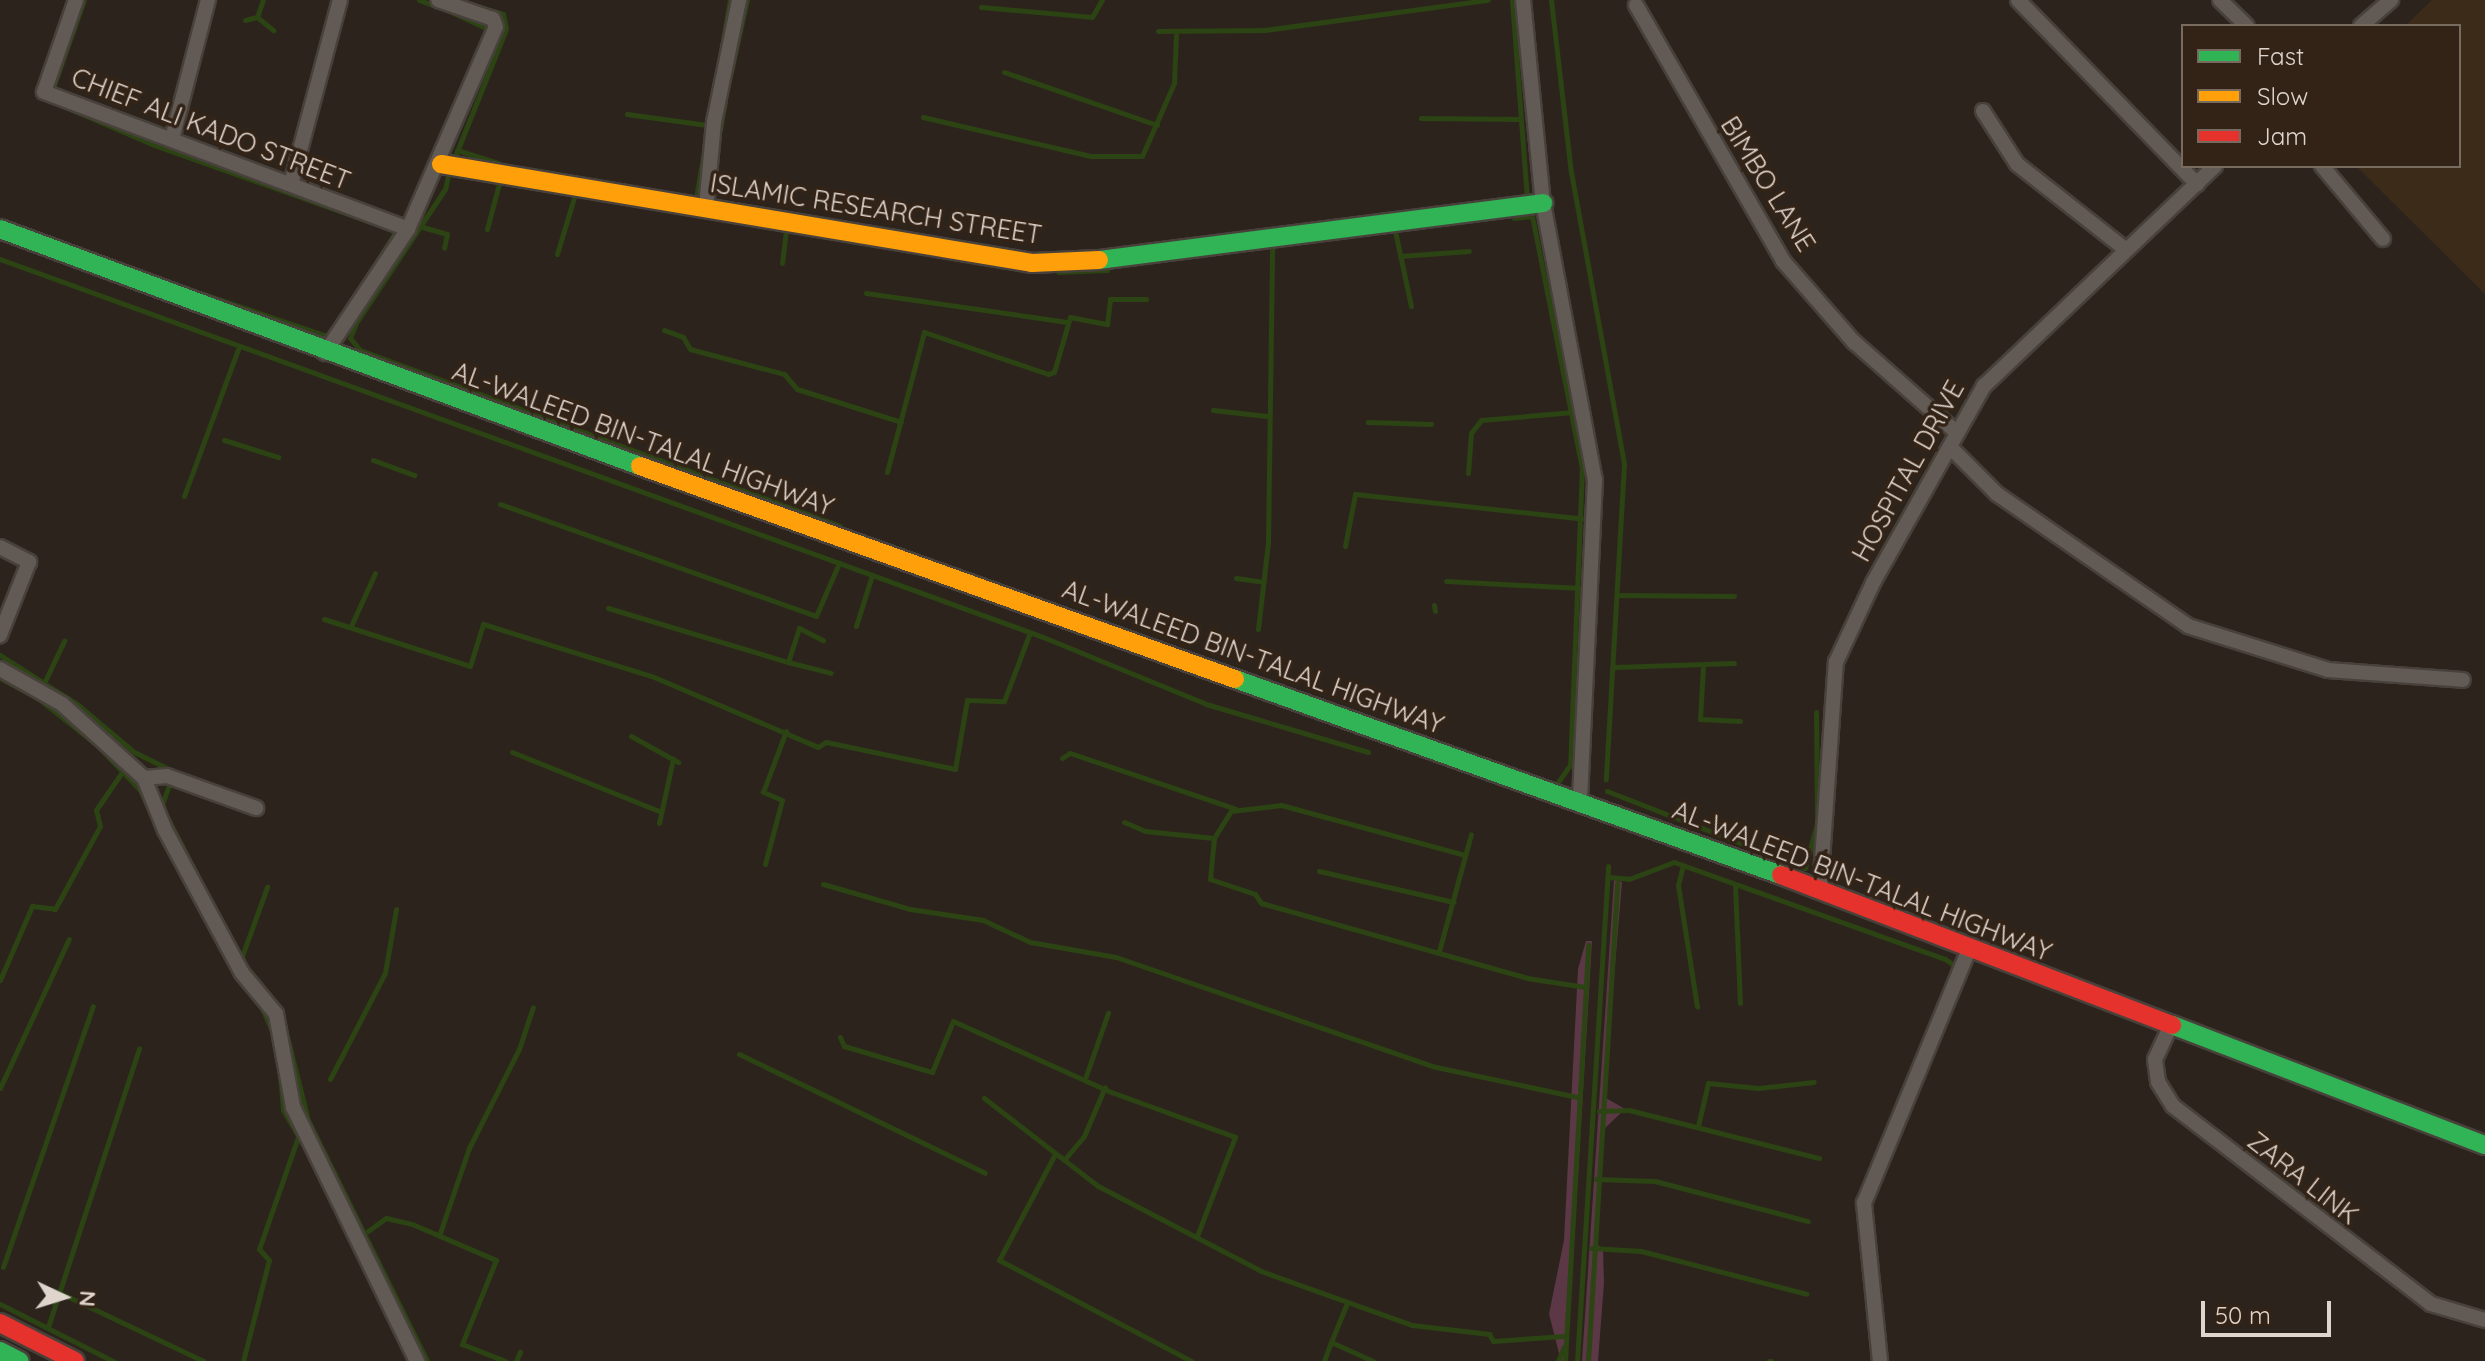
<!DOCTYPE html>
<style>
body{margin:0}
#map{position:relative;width:2485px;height:1361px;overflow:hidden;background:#2c241c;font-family:Quicksand,sans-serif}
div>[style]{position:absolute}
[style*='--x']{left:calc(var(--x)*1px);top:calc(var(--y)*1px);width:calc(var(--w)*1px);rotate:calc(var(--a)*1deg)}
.built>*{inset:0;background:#3d2b19}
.green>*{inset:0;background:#5c3846}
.stream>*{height:5px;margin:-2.5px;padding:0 2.5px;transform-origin:2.5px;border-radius:2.5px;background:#2c4313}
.roads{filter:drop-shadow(2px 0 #48413b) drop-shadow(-2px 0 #48413b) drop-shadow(0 2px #48413b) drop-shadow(0 -2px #48413b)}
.street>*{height:14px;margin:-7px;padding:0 7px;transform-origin:7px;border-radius:7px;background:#625b55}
.fast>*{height:18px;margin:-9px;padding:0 9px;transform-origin:9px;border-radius:9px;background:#30b455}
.slow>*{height:18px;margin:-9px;padding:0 9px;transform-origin:9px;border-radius:9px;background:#ff9f0a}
.jam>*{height:18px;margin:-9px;padding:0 9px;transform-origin:9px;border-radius:9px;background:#e5322d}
span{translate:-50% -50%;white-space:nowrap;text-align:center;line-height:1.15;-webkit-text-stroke:7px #322316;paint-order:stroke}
.street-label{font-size:26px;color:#dfd5cd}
.legend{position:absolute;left:2181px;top:24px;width:280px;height:144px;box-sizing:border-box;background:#322316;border:2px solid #776a5f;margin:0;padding:10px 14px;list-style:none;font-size:24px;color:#dfd5cd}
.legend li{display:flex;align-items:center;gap:16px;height:40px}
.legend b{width:40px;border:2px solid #776a5f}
.north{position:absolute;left:24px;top:1257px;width:80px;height:80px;-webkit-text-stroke:6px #322316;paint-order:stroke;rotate:94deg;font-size:22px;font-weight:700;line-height:32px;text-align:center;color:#dfd5cd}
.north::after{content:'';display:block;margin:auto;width:28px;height:36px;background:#dfd5cd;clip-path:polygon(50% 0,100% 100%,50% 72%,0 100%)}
.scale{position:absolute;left:2201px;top:1301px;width:130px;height:36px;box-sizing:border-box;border:4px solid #dfd5cd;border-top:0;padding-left:10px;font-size:24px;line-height:28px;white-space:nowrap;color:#dfd5cd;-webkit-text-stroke:6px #322316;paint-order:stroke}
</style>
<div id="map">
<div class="built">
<i style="clip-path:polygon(2432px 0,2485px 0,2485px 294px,2356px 166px,2459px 166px,2459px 26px,2405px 26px)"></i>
</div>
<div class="green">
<i style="clip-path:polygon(1614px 880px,1622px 882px,1604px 1097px,1625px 1109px,1604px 1129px,1594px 1242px,1603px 1249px,1604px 1283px,1598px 1361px,1582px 1361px)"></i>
<i style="clip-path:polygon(1586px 941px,1592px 941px,1567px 1361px,1561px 1361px,1549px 1314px,1564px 1240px,1578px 969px)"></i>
</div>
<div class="stream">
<i style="--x:419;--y:0;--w:20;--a:20"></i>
<i style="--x:1512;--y:0;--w:200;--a:85.7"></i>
<i style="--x:1551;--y:0;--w:173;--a:83.4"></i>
<i style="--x:1571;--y:172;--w:297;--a:79.7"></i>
<i style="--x:1624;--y:464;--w:316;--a:93.3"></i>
<i style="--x:981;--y:7;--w:111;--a:5.1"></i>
<i style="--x:1092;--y:17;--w:20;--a:-60"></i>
<i style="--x:447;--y:10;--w:43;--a:24.8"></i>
<i style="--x:486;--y:28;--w:7;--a:82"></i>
<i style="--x:257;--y:17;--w:21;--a:39"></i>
<i style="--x:257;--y:17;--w:18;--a:-71"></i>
<i style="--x:245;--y:20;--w:12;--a:-14"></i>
<i style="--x:1653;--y:21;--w:70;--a:60.2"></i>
<i style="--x:1158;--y:31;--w:107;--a:-0.5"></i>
<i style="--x:1265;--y:30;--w:225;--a:-7.7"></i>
<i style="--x:731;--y:72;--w:74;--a:-77.5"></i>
<i style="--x:1004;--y:72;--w:162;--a:19.1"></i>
<i style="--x:313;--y:74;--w:76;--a:-75.6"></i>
<i style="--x:53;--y:88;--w:93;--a:-70.6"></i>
<i style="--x:42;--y:97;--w:122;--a:23.2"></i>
<i style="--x:154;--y:145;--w:257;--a:19.6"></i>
<i style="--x:396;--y:231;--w:67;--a:122.3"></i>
<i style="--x:627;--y:114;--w:81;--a:7.8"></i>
<i style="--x:923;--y:117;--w:172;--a:13.1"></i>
<i style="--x:1091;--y:156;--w:51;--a:0"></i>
<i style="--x:1142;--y:156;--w:80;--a:-66.3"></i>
<i style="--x:1174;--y:83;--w:48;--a:-87.6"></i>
<i style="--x:1421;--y:118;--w:98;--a:0.6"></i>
<i style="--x:301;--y:121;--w:27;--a:-77"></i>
<i style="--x:720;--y:130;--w:29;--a:-80"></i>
<i style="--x:457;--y:150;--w:43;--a:17.6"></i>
<i style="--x:454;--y:159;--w:140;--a:-68.2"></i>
<i style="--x:506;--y:29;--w:15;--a:-101"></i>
<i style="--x:503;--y:14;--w:39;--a:-163"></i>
<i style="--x:449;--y:172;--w:17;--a:103"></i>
<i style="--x:445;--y:189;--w:161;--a:123.6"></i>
<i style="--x:356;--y:323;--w:16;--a:112"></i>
<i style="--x:350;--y:338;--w:16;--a:50"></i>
<i style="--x:360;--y:350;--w:511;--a:20.14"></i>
<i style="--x:696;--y:198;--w:201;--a:-80.3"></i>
<i style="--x:1514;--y:218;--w:18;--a:-6"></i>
<i style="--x:1532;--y:216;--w:257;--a:78.8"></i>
<i style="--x:1582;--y:468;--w:279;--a:92.3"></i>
<i style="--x:1571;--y:747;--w:18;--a:93"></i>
<i style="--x:1570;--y:765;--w:24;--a:125"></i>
<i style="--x:1767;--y:219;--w:30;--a:60"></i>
<i style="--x:419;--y:226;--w:29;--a:16"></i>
<i style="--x:447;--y:234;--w:14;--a:102"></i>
<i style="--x:487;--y:229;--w:51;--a:-75.1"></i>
<i style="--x:1395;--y:231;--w:77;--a:78"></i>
<i style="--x:557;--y:254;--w:63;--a:-73.3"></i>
<i style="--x:1400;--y:256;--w:69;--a:-4.1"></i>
<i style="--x:0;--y:259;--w:1109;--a:19.92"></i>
<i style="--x:1043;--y:637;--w:176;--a:22.3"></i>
<i style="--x:1206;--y:704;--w:169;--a:16.5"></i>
<i style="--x:782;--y:263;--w:35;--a:-83"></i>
<i style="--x:1058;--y:272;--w:49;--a:-2.3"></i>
<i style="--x:174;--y:284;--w:165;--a:18.8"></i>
<i style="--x:866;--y:293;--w:203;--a:8.2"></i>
<i style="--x:664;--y:330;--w:20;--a:20"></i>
<i style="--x:683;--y:337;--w:14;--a:60"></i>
<i style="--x:690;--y:349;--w:97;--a:14.9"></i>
<i style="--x:784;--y:374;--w:20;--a:49"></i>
<i style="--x:797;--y:389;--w:109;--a:17.6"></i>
<i style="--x:1213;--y:410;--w:54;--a:6.3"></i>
<i style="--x:1368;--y:422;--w:63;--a:1.8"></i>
<i style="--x:224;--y:440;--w:57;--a:17.5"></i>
<i style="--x:373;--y:460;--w:44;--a:20.1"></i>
<i style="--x:887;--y:472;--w:145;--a:-75.2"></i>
<i style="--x:924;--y:332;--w:131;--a:18.7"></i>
<i style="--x:1048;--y:374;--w:6;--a:-18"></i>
<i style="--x:1054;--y:372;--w:57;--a:-73.8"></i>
<i style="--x:1070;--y:317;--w:38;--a:11"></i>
<i style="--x:1107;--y:324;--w:25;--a:-83"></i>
<i style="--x:1110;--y:299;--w:36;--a:0"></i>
<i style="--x:1468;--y:473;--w:40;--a:-85.7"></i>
<i style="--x:1471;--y:433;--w:16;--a:-52"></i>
<i style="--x:1481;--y:420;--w:93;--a:-4.9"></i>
<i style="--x:184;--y:496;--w:157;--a:-69.8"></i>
<i style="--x:500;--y:504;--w:335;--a:19.5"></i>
<i style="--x:816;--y:616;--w:58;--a:-66.5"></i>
<i style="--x:1345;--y:546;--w:53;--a:-79.1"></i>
<i style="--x:1355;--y:494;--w:230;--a:6.2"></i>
<i style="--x:1236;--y:578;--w:28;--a:8"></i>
<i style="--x:1446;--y:581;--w:135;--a:3"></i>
<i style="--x:1620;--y:595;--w:114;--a:0.5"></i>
<i style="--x:1434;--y:605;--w:6;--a:81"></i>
<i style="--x:608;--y:608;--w:188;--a:16.7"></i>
<i style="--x:788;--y:662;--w:36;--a:-72"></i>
<i style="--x:799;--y:628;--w:27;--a:27"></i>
<i style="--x:324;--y:619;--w:153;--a:17.8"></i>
<i style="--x:470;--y:666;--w:44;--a:-72.8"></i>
<i style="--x:483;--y:624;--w:179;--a:17.2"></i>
<i style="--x:654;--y:677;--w:178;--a:23.1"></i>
<i style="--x:818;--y:747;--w:9;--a:-32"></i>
<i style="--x:826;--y:742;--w:132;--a:11.8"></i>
<i style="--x:955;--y:769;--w:70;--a:-80.1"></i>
<i style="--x:967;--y:700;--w:37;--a:2"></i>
<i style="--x:1004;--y:701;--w:71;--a:-69.3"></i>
<i style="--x:351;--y:626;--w:58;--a:-65.6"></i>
<i style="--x:856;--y:626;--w:53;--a:-72.6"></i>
<i style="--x:1258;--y:629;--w:88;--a:-83.4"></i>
<i style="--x:1268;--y:542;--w:295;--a:-89.2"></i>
<i style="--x:0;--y:655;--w:91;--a:32.5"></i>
<i style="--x:77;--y:704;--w:75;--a:40.1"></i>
<i style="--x:134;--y:752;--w:46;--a:26"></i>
<i style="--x:788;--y:662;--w:44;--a:14.3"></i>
<i style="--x:1703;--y:666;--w:53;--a:93.2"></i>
<i style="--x:1700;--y:719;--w:40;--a:2.9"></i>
<i style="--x:1615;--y:667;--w:119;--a:-1.9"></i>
<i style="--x:0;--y:678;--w:44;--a:28.3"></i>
<i style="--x:39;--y:699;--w:74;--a:38.4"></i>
<i style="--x:97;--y:745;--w:62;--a:46.3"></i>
<i style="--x:140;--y:790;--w:66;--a:65"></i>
<i style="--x:44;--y:683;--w:47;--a:-64.5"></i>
<i style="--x:631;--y:736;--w:54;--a:29"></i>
<i style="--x:512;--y:752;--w:161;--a:21.9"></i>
<i style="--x:1062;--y:758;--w:9;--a:-32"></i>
<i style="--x:1070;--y:753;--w:175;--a:18.6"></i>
<i style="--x:1607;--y:791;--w:212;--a:21.3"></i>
<i style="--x:1805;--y:868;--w:47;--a:-75.1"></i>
<i style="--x:1817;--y:823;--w:111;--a:-90.5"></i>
<i style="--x:161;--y:807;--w:30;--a:-70"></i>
<i style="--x:168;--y:819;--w:74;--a:62.7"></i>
<i style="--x:1124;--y:822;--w:23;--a:23"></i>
<i style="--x:1145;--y:831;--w:69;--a:5.8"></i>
<i style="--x:1214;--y:838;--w:32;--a:-58"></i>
<i style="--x:1231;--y:811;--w:50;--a:-6.8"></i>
<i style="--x:1281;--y:805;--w:191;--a:15.2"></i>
<i style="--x:659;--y:823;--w:66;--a:-77.7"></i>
<i style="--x:1214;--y:838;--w:41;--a:95.6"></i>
<i style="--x:1210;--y:879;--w:47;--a:18.4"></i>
<i style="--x:1255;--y:894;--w:11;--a:56"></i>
<i style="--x:1261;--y:903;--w:276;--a:15.7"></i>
<i style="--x:1527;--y:978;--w:59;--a:8.8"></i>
<i style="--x:765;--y:864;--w:66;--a:-75.1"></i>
<i style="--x:782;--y:800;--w:21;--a:-157"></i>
<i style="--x:763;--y:792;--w:65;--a:-69.3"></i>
<i style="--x:1683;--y:865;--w:21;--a:104"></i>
<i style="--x:1678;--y:885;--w:123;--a:81.1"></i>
<i style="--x:1319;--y:871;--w:138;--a:13"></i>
<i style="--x:1608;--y:877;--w:21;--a:5"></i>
<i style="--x:1629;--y:879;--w:48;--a:-20.7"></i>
<i style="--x:1674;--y:862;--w:288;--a:19.7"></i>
<i style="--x:1945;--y:959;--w:11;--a:34"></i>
<i style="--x:1954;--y:965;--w:9;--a:108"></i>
<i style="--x:823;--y:884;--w:91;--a:16"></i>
<i style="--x:910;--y:909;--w:74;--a:8.6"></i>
<i style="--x:983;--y:920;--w:52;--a:25.1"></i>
<i style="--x:1030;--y:942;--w:87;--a:9.9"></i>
<i style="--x:1116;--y:957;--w:338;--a:19"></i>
<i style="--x:1436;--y:1067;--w:144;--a:12"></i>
<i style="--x:1735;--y:885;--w:118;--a:87.6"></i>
<i style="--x:218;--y:943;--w:34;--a:60"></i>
<i style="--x:1439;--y:951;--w:121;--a:-74.7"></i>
<i style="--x:241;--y:959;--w:77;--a:-70.1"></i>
<i style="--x:244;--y:964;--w:38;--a:51"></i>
<i style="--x:0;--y:980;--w:81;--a:-66.6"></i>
<i style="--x:32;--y:906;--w:23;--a:7"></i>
<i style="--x:55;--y:909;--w:94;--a:-61.5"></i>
<i style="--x:100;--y:826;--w:16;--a:-104"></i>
<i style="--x:96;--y:810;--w:46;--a:-55.6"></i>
<i style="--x:261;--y:1006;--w:30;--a:66"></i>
<i style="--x:280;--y:1008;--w:115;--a:76"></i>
<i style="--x:308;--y:1120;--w:269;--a:63.7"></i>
<i style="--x:840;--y:1037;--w:10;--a:66"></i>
<i style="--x:844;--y:1046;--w:92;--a:16.5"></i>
<i style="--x:932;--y:1072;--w:55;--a:-67.6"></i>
<i style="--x:953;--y:1021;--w:173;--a:24.2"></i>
<i style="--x:1111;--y:1092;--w:132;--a:19.9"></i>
<i style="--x:1235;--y:1137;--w:106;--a:111"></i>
<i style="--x:739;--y:1054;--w:273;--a:25.8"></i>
<i style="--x:279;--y:1062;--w:48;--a:85.2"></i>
<i style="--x:283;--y:1110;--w:53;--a:59.6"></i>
<i style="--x:1086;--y:1076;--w:67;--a:-70.8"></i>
<i style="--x:330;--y:1079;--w:119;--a:-62.6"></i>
<i style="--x:385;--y:973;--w:65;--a:-80.2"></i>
<i style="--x:0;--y:1088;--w:164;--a:-65.2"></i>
<i style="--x:984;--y:1098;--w:144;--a:37.7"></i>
<i style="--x:1098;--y:1186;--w:184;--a:27.5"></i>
<i style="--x:1261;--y:1271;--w:160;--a:19.7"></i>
<i style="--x:1412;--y:1325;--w:78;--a:6.7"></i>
<i style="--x:1489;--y:1334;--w:8;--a:60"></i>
<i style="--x:1493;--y:1341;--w:71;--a:-4"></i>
<i style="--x:1599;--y:1111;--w:30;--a:-2"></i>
<i style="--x:1629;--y:1110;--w:196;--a:14.2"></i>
<i style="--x:1698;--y:1126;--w:44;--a:-76.9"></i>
<i style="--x:1708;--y:1083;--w:50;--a:5.7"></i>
<i style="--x:1758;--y:1088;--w:56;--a:-6.1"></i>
<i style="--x:1055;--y:1154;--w:120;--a:117.8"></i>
<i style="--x:999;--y:1260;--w:217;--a:27.7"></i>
<i style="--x:1064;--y:1160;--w:31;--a:-50"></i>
<i style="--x:1084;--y:1136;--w:53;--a:-66.8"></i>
<i style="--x:1596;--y:1179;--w:59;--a:1.9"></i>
<i style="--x:1655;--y:1181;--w:158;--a:14.7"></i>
<i style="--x:368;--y:1231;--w:22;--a:-36"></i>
<i style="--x:386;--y:1218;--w:27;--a:13"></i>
<i style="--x:412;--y:1224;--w:91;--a:23.2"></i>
<i style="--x:496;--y:1260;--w:91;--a:112"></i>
<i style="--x:462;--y:1344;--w:46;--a:21.6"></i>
<i style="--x:440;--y:1233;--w:90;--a:-71.2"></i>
<i style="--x:469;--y:1148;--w:111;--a:-63.2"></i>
<i style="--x:519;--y:1049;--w:44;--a:-71.6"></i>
<i style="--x:1591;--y:1248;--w:50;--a:3.4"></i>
<i style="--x:1641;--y:1251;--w:171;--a:14.5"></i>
<i style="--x:3;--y:1267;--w:276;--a:-71"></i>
<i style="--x:58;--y:1292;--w:161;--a:25.4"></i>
<i style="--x:1347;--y:1303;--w:42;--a:112.3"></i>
<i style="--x:1331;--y:1342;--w:46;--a:24.3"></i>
<i style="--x:0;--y:1304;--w:127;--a:26.8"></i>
<i style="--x:48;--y:1327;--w:293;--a:-71.9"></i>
<i style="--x:243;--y:1361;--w:104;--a:-75.6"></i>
<i style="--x:269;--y:1260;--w:15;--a:-132"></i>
<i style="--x:259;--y:1249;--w:119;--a:-70.8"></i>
<i style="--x:516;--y:1361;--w:10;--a:-66"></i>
<i style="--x:1324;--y:1361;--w:20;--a:-70"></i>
<i style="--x:1558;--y:1361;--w:15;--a:-67"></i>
<i style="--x:1565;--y:1361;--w:417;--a:-86.8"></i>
<i style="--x:1577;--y:1361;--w:496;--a:-86.4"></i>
<i style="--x:1588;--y:1361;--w:479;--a:-86.5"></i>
<i style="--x:1769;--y:1361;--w:2;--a:0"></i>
</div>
<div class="roads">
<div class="street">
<i style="--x:76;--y:0;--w:97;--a:109.2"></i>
<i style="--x:44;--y:92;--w:389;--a:20.6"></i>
<i style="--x:1523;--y:0;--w:204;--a:84.4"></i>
<i style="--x:1543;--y:203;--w:282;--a:79.4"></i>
<i style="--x:1595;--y:480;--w:323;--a:92.7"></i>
<i style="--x:2018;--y:0;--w:257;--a:45.8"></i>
<i style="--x:2220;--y:0;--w:37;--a:44"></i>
<i style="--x:1636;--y:5;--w:295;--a:60.1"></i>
<i style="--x:1783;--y:261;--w:108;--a:48.8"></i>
<i style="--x:1854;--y:342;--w:136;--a:41.4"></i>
<i style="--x:2361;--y:26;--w:40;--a:-41"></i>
<i style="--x:1983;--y:111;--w:63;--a:57.3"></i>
<i style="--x:2017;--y:164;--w:137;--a:38.2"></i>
<i style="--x:172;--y:139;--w:144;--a:-75.5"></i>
<i style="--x:2322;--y:166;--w:95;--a:50.1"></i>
<i style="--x:291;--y:184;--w:190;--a:-75.1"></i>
<i style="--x:706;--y:208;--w:86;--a:-84.7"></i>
<i style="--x:714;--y:122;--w:125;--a:-78.4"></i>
<i style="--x:325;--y:353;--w:149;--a:-56.2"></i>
<i style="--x:408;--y:229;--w:220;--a:-66.5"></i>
<i style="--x:496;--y:27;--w:9;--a:-111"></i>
<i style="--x:493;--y:19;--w:58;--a:-160.9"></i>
<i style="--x:1950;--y:447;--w:66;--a:45"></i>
<i style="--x:1997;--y:494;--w:232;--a:34.6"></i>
<i style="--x:2188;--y:626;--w:147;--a:17.4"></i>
<i style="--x:2328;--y:670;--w:135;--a:4.2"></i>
<i style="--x:0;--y:547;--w:33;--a:27"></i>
<i style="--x:29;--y:562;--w:79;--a:111.7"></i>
<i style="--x:0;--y:669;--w:71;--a:29.4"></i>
<i style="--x:62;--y:704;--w:110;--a:42.1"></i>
<i style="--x:144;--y:778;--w:56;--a:68"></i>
<i style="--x:165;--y:830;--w:162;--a:61.7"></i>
<i style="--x:242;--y:973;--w:53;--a:50.3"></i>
<i style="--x:276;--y:1014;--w:95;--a:79.6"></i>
<i style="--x:293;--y:1107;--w:283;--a:64"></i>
<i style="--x:144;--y:778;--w:23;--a:-5"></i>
<i style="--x:167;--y:776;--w:95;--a:19.8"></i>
<i style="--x:1820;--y:889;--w:228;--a:-86"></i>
<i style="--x:1836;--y:662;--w:89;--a:-64.9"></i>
<i style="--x:1874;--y:581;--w:224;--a:-60.6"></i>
<i style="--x:1984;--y:386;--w:319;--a:-43.6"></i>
<i style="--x:2171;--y:1025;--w:38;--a:115"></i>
<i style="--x:2155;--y:1060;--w:22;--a:82"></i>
<i style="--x:2158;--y:1082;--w:28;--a:58"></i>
<i style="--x:2173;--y:1106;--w:325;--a:37.5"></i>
<i style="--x:2431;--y:1304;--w:56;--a:16.5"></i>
<i style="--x:1880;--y:1361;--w:159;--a:-95.8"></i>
<i style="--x:1864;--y:1203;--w:275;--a:-67.5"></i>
</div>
<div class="fast">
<i style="--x:0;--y:229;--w:682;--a:20.32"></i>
<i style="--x:1099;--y:260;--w:448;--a:-7.3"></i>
<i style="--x:1235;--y:679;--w:580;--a:19.75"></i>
<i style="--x:2172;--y:1025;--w:335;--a:21"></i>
<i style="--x:0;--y:1351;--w:22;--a:27"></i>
</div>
<div class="slow">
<i style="--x:441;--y:164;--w:599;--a:9.51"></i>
<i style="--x:1032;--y:263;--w:67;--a:-2.6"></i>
<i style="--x:640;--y:466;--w:632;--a:19.7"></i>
</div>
<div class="jam">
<i style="--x:1781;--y:875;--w:419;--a:21"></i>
<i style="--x:0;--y:1323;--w:84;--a:26.9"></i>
</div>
</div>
<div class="street-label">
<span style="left:211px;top:129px;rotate:21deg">CHIEF ALI KADO STREET</span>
<span style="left:1768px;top:184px;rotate:58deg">BIMBO LANE</span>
<span style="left:876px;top:209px;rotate:9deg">ISLAMIC RESEARCH STREET</span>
<span style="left:643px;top:439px;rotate:20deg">AL-WALEED BIN-TALAL HIGHWAY</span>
<span style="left:1908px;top:471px;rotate:-61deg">HOSPITAL DRIVE</span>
<span style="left:1253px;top:657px;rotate:20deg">AL-WALEED BIN-TALAL HIGHWAY</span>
<span style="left:1862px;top:881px;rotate:21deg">AL-WALEED BIN-TALAL HIGHWAY</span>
<span style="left:2303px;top:1178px;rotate:38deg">ZARA LINK</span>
</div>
<ul class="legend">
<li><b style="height:10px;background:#30b455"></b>Fast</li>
<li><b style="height:10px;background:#ff9f0a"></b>Slow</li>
<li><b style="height:10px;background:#e5322d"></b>Jam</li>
</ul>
<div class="north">N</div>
<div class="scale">50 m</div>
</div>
